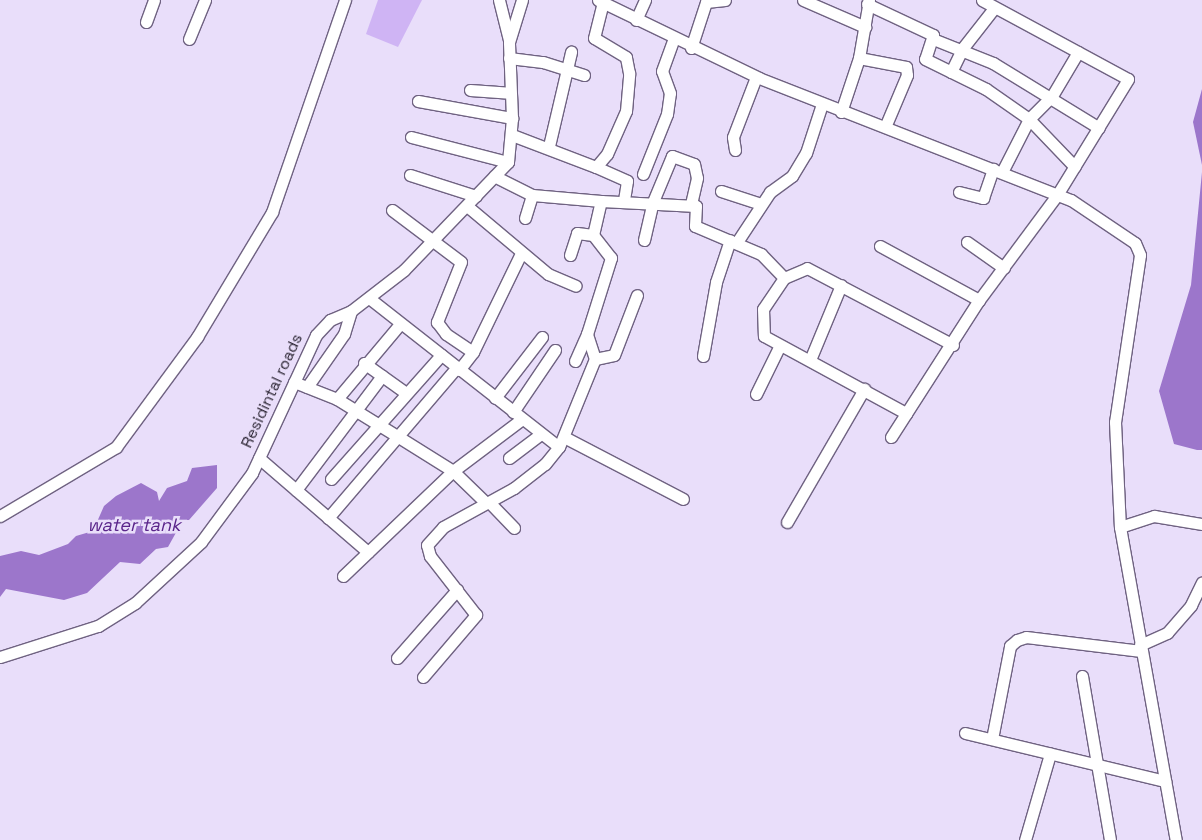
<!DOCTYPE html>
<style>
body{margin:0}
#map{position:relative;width:1202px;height:840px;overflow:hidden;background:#e9defa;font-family:"Space Grotesk",sans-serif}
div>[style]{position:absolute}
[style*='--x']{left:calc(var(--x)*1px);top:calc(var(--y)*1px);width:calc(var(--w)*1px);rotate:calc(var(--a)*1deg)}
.green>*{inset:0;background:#cfb4f4}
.water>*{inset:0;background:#9c76cb}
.roads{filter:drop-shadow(1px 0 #6f6281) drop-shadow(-1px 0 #6f6281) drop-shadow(0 1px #6f6281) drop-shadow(0 -1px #6f6281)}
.minor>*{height:11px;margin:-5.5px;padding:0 5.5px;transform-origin:5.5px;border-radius:5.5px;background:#fff}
span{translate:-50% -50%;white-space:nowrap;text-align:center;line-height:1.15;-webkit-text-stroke:5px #e9defa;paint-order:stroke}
.street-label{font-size:16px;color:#2b2533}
.water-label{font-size:18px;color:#5a258a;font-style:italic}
</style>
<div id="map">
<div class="green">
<i style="clip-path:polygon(378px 0,422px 0,398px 47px,366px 34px)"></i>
</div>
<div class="water">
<i style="clip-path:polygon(1202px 89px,1202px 165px,1193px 122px)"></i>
<i style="clip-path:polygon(1202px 172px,1202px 450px,1197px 450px,1174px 444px,1159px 391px,1191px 285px)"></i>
<i style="clip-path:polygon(217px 465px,217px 488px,189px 520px,183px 520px,168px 547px,156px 549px,140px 564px,120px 562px,87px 593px,64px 600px,6px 589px,0 597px,0 556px,21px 551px,39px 555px,68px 544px,76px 536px,93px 531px,104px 506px,116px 496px,141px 483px,157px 492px,159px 501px,167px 488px,187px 481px,192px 468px)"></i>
</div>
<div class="roads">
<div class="minor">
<i style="--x:499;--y:0;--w:41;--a:76"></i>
<i style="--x:598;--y:0;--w:179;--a:25.8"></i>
<i style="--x:759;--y:78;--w:335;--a:21.4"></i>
<i style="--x:1071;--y:200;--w:77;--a:33.9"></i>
<i style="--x:1135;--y:243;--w:13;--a:67"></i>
<i style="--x:1140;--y:255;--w:169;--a:98.5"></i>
<i style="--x:1115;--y:422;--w:105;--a:87.3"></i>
<i style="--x:1120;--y:527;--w:318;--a:79.9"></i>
<i style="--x:803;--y:0;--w:68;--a:23.5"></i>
<i style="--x:867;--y:4;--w:73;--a:25.2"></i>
<i style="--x:933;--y:35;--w:25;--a:108"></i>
<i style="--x:925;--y:59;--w:68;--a:26.2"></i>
<i style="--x:986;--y:89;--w:52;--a:34.9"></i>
<i style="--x:1029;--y:119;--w:66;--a:46.2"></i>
<i style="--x:636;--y:20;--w:22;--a:-66"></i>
<i style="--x:146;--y:22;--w:23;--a:-70"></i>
<i style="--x:189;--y:39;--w:42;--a:-67.7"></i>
<i style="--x:933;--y:39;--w:65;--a:21.8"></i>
<i style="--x:993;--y:63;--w:124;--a:31.5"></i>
<i style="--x:691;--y:48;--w:48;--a:-71.9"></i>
<i style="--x:706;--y:2;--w:19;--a:-6"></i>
<i style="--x:509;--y:58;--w:34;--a:7"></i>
<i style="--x:543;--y:62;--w:43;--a:17.6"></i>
<i style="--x:859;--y:58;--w:48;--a:10.8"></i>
<i style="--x:906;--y:67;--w:8;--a:83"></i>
<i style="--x:907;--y:75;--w:56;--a:112.9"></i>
<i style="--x:951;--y:72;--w:25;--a:-64"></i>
<i style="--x:962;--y:49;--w:52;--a:-52"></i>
<i style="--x:470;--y:90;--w:39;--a:4"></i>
<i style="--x:418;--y:101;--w:96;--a:10.3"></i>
<i style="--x:841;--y:112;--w:57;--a:-71.6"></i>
<i style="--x:859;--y:58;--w:59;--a:-80.2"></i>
<i style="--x:512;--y:135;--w:90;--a:20.9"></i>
<i style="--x:596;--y:167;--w:17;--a:-50"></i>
<i style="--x:607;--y:154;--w:47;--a:-66.2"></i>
<i style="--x:626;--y:111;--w:38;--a:-85"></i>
<i style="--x:629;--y:73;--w:16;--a:-101"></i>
<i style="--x:626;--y:57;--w:37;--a:-149"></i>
<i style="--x:594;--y:38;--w:37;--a:-76"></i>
<i style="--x:411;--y:137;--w:100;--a:14.5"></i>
<i style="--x:549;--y:146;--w:97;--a:-76.8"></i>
<i style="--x:735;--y:150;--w:13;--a:-99"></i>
<i style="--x:733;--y:137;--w:64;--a:-69"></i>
<i style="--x:596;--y:167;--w:34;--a:24"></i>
<i style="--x:627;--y:181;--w:20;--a:99"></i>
<i style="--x:1002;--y:172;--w:59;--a:-63"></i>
<i style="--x:1029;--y:119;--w:33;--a:-45"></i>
<i style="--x:1052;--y:96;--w:51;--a:-59.4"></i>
<i style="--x:643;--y:174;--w:65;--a:-68.2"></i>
<i style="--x:667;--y:114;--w:21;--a:-82"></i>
<i style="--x:670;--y:93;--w:23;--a:-110"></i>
<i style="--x:662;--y:71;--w:33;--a:-70"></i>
<i style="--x:410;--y:175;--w:69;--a:17.7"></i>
<i style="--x:721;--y:191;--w:42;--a:18"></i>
<i style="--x:959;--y:192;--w:25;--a:14"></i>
<i style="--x:983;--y:198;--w:31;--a:-71"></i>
<i style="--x:601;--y:201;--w:95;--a:3"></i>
<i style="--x:696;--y:206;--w:20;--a:93"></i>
<i style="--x:695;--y:226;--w:72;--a:23"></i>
<i style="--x:761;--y:254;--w:33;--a:46"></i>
<i style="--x:784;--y:278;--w:25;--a:-23"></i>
<i style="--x:807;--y:268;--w:165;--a:27.8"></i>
<i style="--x:467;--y:206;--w:106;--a:40"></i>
<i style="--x:548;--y:274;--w:30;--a:23"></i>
<i style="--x:392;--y:210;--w:86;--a:37"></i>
<i style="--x:461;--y:262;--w:65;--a:111.8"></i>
<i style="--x:437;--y:322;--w:15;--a:53"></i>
<i style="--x:446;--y:334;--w:32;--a:34"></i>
<i style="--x:525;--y:218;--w:24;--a:-73"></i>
<i style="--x:644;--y:240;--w:37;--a:-77"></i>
<i style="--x:652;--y:204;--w:52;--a:-67.4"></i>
<i style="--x:672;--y:156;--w:23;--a:20"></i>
<i style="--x:694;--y:164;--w:14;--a:78"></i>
<i style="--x:697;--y:178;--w:28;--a:103"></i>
<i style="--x:737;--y:242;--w:60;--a:-56.6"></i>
<i style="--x:770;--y:192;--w:27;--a:-36"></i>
<i style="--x:792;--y:176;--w:27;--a:-59"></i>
<i style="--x:806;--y:153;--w:52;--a:-71.9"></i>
<i style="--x:967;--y:242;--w:45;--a:35.1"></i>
<i style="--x:880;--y:246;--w:113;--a:28.6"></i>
<i style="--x:570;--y:255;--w:23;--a:-72"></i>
<i style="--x:577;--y:233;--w:16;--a:7"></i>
<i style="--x:784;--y:278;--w:37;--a:124"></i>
<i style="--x:763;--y:309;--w:27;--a:88"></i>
<i style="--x:764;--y:336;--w:162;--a:28.5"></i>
<i style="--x:369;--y:298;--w:241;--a:38.1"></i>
<i style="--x:703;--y:356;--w:75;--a:-80"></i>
<i style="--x:716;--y:282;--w:44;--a:-71.6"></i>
<i style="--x:595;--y:359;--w:19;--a:-12"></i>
<i style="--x:614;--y:355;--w:64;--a:-69"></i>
<i style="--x:810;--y:360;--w:81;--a:-67.5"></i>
<i style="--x:575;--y:361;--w:30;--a:-66"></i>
<i style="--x:364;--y:363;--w:52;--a:35.5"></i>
<i style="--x:459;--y:370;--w:23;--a:-52"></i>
<i style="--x:473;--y:352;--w:110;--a:-64.1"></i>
<i style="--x:294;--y:382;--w:46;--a:21.6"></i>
<i style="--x:337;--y:399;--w:70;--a:31.7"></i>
<i style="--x:397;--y:436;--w:66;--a:32"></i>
<i style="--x:453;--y:471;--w:46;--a:44.1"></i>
<i style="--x:307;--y:387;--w:65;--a:-55.1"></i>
<i style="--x:344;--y:334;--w:24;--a:-73"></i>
<i style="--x:756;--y:394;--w:52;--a:-63.9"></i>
<i style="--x:495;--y:398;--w:77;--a:-52.4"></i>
<i style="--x:337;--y:399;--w:97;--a:-50"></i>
<i style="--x:513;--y:412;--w:75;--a:-55.9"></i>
<i style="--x:564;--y:437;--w:134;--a:27.5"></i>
<i style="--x:891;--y:437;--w:163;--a:-57.3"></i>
<i style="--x:979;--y:300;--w:131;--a:-53.4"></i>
<i style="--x:1057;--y:195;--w:136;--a:-58.5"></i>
<i style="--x:1128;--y:79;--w:166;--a:-151.6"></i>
<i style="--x:259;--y:458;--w:144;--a:40.8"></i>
<i style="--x:509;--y:458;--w:40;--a:-37"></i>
<i style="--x:331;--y:479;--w:166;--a:-48.4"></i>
<i style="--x:296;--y:490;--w:143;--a:-53"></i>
<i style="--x:489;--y:502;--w:36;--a:46"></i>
<i style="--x:0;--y:516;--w:135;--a:-30.7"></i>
<i style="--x:116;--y:447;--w:137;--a:-53.6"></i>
<i style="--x:197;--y:337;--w:146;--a:-59"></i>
<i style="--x:272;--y:212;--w:224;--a:-71"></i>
<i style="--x:328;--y:518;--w:197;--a:-49.5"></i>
<i style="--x:787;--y:522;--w:154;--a:-59.9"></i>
<i style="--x:1120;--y:527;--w:36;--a:-18"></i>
<i style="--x:1154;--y:516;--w:49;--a:9.5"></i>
<i style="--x:343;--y:576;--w:152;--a:-43.7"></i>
<i style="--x:453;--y:471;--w:86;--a:-37"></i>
<i style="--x:1140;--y:645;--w:30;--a:-24"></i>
<i style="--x:1167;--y:633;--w:37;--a:-49"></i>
<i style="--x:1191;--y:605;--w:25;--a:-64"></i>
<i style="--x:0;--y:657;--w:103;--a:-17.6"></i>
<i style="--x:98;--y:626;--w:44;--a:-31.9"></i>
<i style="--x:135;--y:603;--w:90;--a:-42.7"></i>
<i style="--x:201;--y:542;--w:86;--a:-53.5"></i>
<i style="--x:252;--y:473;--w:152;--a:-65.1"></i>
<i style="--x:316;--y:335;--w:21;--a:-47"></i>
<i style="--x:330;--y:320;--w:23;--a:-23"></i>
<i style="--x:351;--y:311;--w:67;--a:-37.7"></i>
<i style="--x:404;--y:270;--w:150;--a:-46.1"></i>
<i style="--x:508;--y:162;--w:44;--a:-84.8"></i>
<i style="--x:512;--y:118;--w:76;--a:-92.3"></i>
<i style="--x:509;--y:42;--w:44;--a:-72.8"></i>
<i style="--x:397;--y:658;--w:91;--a:-48.6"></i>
<i style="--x:1082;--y:676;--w:166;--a:80.3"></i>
<i style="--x:423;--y:677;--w:82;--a:-49.5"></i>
<i style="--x:476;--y:615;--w:75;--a:-127.9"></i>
<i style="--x:430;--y:556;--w:11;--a:-105"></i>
<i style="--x:427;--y:545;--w:24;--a:-48"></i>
<i style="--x:443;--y:527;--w:81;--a:-28.8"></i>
<i style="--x:514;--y:488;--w:39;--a:-38"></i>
<i style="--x:545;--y:464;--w:22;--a:-51"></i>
<i style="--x:559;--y:447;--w:95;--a:-67.8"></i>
<i style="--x:595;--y:359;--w:26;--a:-108"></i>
<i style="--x:587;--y:334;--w:80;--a:-72.5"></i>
<i style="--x:611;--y:258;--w:29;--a:-128"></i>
<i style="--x:593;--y:235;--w:35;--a:-77"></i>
<i style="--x:601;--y:201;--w:69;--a:-175"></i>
<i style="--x:532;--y:195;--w:42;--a:-153.4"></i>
<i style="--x:965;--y:733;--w:206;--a:13.5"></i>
<i style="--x:992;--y:739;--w:95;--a:-79"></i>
<i style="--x:1010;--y:646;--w:9;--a:-41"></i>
<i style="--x:1017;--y:640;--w:9;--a:-18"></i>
<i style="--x:1026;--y:637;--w:116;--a:6.9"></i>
<i style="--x:1025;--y:840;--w:90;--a:-73.8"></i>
</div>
</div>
<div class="street-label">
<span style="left:272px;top:391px;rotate:-65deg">Residintal roads</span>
</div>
<div class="water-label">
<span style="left:134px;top:525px">water tank</span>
</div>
</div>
